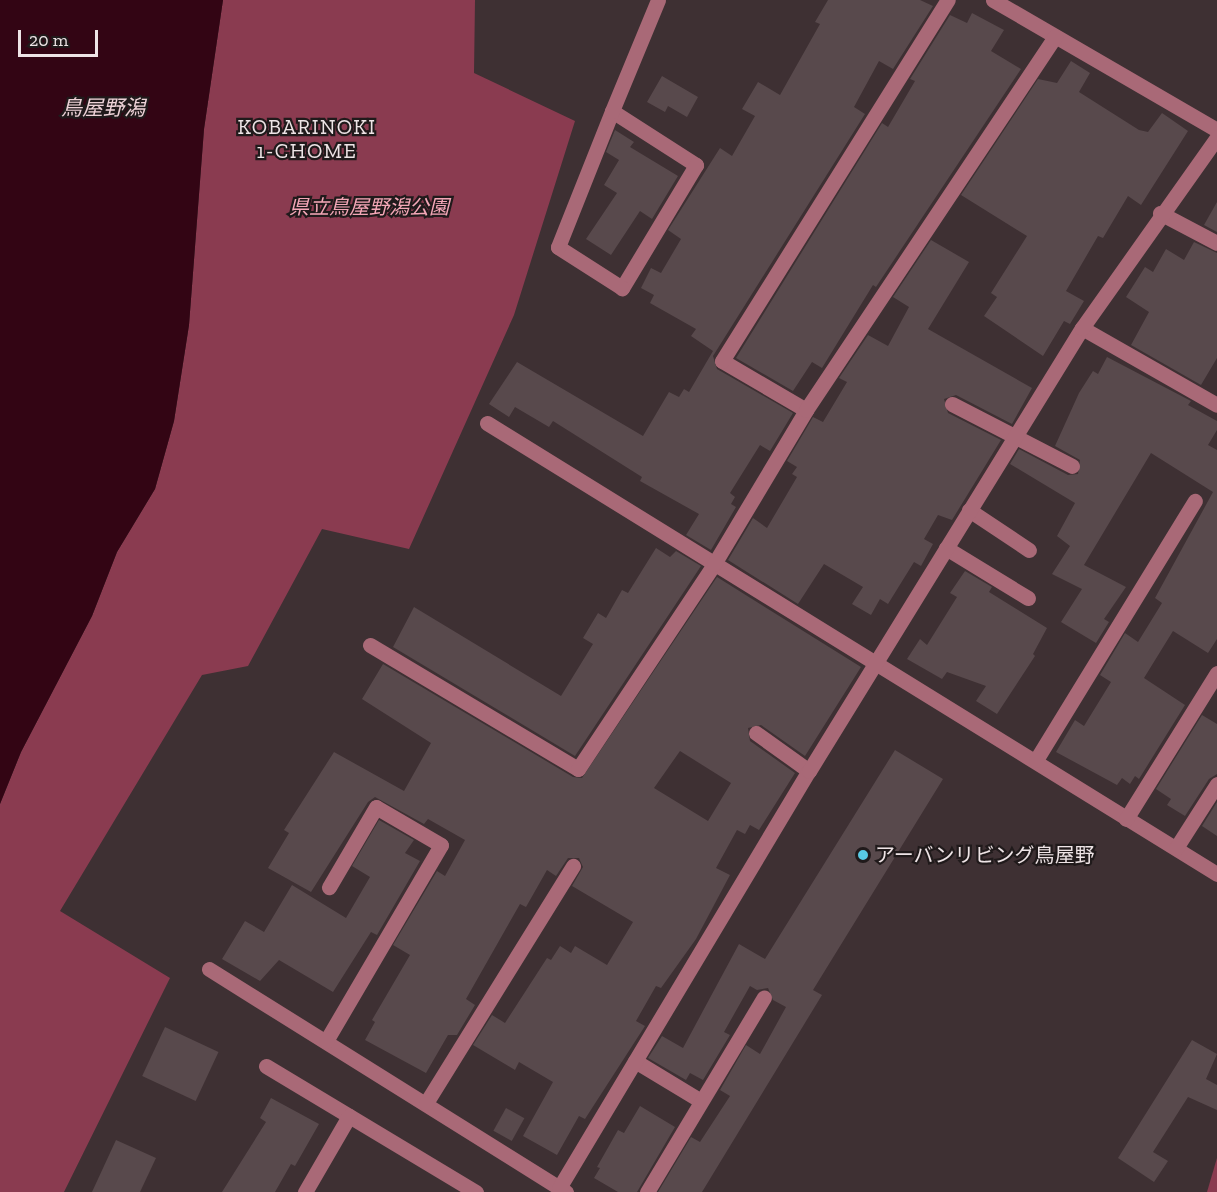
<!DOCTYPE html>
<meta charset="utf-8">
<style>
body{margin:0}
#map{position:relative;width:1217px;height:1192px;overflow:hidden;background:#3e3033;font-family:"Zilla Slab","Noto Sans JP",serif}
div>[style]{position:absolute}
[style*='--x']{left:calc(var(--x)*1px);top:calc(var(--y)*1px);width:calc(var(--w)*1px);rotate:calc(var(--a)*1deg)}
.green>*{inset:0;background:#8a3b50}
.water>*{inset:0;background:#330514}
.building>*{inset:0;background:#58494c;transform-origin:0 0}
.minor>*{height:15px;margin:-7.5px;padding:0 7.5px;transform-origin:7.5px;border-radius:7.5px;background:#a96977}
.dots>*{width:16px;height:16px;translate:-50% -50%;box-sizing:border-box;border:3px solid #201a1b;border-radius:50%}
span{translate:-50% -50%;white-space:nowrap;text-align:center;line-height:1.15;-webkit-text-stroke:4.5px #201a1b;paint-order:stroke}
.park-label{font-size:20px;color:#f4a7b7;font-style:italic}
.poi-label{font-size:20px;color:#eee4e6}
.left{translate:0 -50%;text-align:left}
.water-label{font-size:21px;color:#edd2d7;font-style:italic}
.neighbourhood-label{font-size:21px;color:#eee4e6;letter-spacing:1.5px}
.scale{position:absolute;left:18px;top:30px;width:80px;height:27px;box-sizing:border-box;border:3px solid #eee4e6;border-top:0;padding-left:8px;font-size:18px;line-height:21px;white-space:nowrap;color:#eee4e6;-webkit-text-stroke:4px #201a1b;paint-order:stroke}
</style>
<div id="map">
<div class="green">
<i style="clip-path:polygon(223px 0,475px 0,474px 73px,575px 121px,514px 315px,409px 549px,322px 529px,248px 666px,202px 675px,60px 911px,170px 978px,64px 1192px,0 1192px,0 804px,21px 752px,92px 616px,117px 552px,155px 489px,174px 421px,189px 325px,204px 129px)"></i>
<i style="clip-path:polygon(1217px 1158px,1217px 1192px,1207px 1192px)"></i>
</div>
<div class="water">
<i style="clip-path:polygon(0 0,223px 0,204px 129px,189px 325px,174px 421px,155px 489px,117px 552px,92px 616px,21px 752px,0 804px)"></i>
</div>
<div class="building">
<i style="clip-path:polygon(828px 0,920px 0,933px 6px,893px 69px,879px 61px,854px 107px,865px 114px,713px 356px,717px 369px,793px 413px,770px 451px,760px 445px,730px 493px,735px 497px,731px 504px,736px 507px,711px 550px,686px 535px,699px 514px,640px 481px,642px 477px,553px 421px,549px 427px,515px 407px,509px 417px,489px 404px,517px 362px,643px 436px,669px 392px,679px 397px,684px 389px,689px 392px,713px 351px,691px 336px,696px 329px,650px 303px,654px 295px,641px 288px,651px 268px,661px 273px,681px 239px,668px 230px,720px 148px,732px 156px,755px 116px,742px 109px,758px 82px,780px 95px,820px 24px,815px 22px)"></i>
<i style="clip-path:polygon(972px 13px,1004px 30px,991px 51px,1021px 69px,876px 287px,873px 285px,822px 368px,812px 362px,793px 391px,736px 358px,882px 123px,888px 127px,915px 81px,910px 79px,950px 15px,967px 23px)"></i>
<i style="clip-path:polygon(1071px 61px,1090px 73px,1079px 92px,1139px 130px,1148px 132px,1162px 113px,1188px 131px,1141px 205px,1128px 196px,1103px 238px,1098px 236px,1066px 291px,1084px 301px,1070px 324px,1064px 321px,1043px 356px,984px 316px,997px 297px,991px 293px,1027px 236px,961px 195px,1038px 79px,1057px 83px)"></i>
<i style="clip-path:polygon(662px 76px,698px 97px,687px 117px,668px 106px,665px 112px,647px 102px)"></i>
<i style="clip-path:polygon(615px 130px,634px 142px,630px 147px,678px 176px,652px 219px,640px 211px,611px 255px,586px 239px,617px 193px,604px 185px,619px 160px,606px 152px)"></i>
<i style="clip-path:polygon(1217px 202px,1217px 232px,1204px 225px)"></i>
<i style="clip-path:polygon(931px 240px,969px 262px,928px 329px,1032px 388px,1012px 424px,956px 395px,944px 399px,948px 413px,1001px 440px,952px 520px,938px 515px,924px 539px,933px 544px,921px 566px,914px 562px,888px 604px,880px 599px,871px 615px,852px 604px,863px 587px,824px 564px,798px 604px,728px 560px,753px 518px,767px 528px,797px 477px,792px 474px,797px 467px,787px 461px,813px 417px,823px 422px,847px 382px,839px 378px,868px 335px,888px 346px,909px 307px,893px 297px)"></i>
<i style="clip-path:polygon(1194px 242px,1217px 253px,1217px 358px,1201px 385px,1131px 345px,1149px 312px,1126px 297px,1145px 267px,1153px 272px,1166px 249px,1184px 260px)"></i>
<i style="clip-path:polygon(1107px 357px,1191px 401px,1188px 405px,1217px 421px,1217px 430px,1208px 445px,1217px 450px,1217px 639px,1208px 653px,1173px 631px,1144px 678px,1185px 705px,1139px 779px,1135px 776px,1130px 784px,1122px 778px,1117px 785px,1056px 752px,1075px 720px,1084px 726px,1111px 682px,1100px 675px,1125px 633px,1138px 642px,1162px 603px,1155px 598px,1213px 492px,1151px 453px,1084px 565px,1126px 587px,1104px 619px,1109px 622px,1096px 643px,1061px 622px,1082px 589px,1052px 574px,1070px 546px,1057px 536px,1075px 503px,1010px 464px,1019px 449px,1068px 475px,1078px 474px,1080px 460px,1055px 446px,1079px 393px,1093px 371px,1098px 374px)"></i>
<i style="clip-path:polygon(656px 548px,670px 557px,676px 551px,701px 566px,575px 756px,393px 647px,414px 607px,561px 696px,593px 644px,583px 638px,598px 613px,606px 618px,622px 590px,628px 593px)"></i>
<i style="clip-path:polygon(965px 571px,992px 587px,989px 592px,1047px 628px,1033px 654px,1035px 656px,997px 714px,976px 701px,986px 686px,947px 672px,942px 679px,907px 659px,920px 639px,927px 645px,957px 597px,950px 593px)"></i>
<i style="clip-path:polygon(evenodd,717px 577px,861px 667px,805px 756px,761px 725px,748px 728px,750px 741px,795px 773px,759px 830px,750px 825px,745px 834px,737px 830px,716px 868px,730px 875px,696px 939px,661px 988px,656px 986px,636px 1021px,645px 1026px,585px 1119px,579px 1116px,557px 1155px,523px 1136px,553px 1082px,519px 1062px,515px 1070px,473px 1045px,492px 1015px,505px 1023px,547px 958px,551px 960px,560px 946px,571px 953px,575px 946px,607px 965px,633px 922px,572px 886px,583px 867px,579px 858px,568px 858px,556px 876px,547px 870px,526px 907px,520px 904px,466px 999px,475px 1005px,457px 1035px,448px 1035px,426px 1073px,365px 1040px,375px 1022px,372px 1020px,410px 955px,393px 945px,437px 871px,445px 876px,465px 840px,428px 819px,424px 824px,375px 797px,368px 802px,311px 892px,268px 868px,289px 833px,284px 830px,334px 752px,404px 791px,431px 743px,362px 699px,383px 664px,573px 777px,582px 778px,717px 577px,680px 751px,731px 783px,708px 821px,654px 788px,680px 751px)"></i>
<i style="clip-path:polygon(1202px 715px,1217px 724px,1217px 774px,1209px 779px,1185px 816px,1167px 805px,1171px 799px,1156px 789px)"></i>
<i style="clip-path:polygon(895px 750px,943px 779px,813px 990px,822px 995px,702px 1192px,658px 1192px,691px 1137px,700px 1142px,730px 1096px,720px 1090px,746px 1045px,760px 1054px,786px 1007px,773px 1000px,768px 988px,757px 990px,750px 986px,724px 1032px,730px 1035px,703px 1080px,690px 1073px,686px 1080px,648px 1058px,662px 1036px,683px 1048px,739px 944px,765px 959px)"></i>
<i style="clip-path:polygon(1217px 802px,1217px 836px,1202px 826px)"></i>
<i style="clip-path:polygon(379px 820px,414px 840px,405px 853px,420px 861px,377px 935px,371px 932px,333px 992px,279px 960px,260px 981px,222px 959px,245px 921px,264px 932px,292px 885px,346px 918px,370px 877px,352px 866px)"></i>
<i style="left:165px;top:1027px;width:59px;height:54px;rotate:25deg"></i>
<i style="clip-path:polygon(1192px 1040px,1217px 1054px,1206px 1079px,1217px 1085px,1217px 1110px,1188px 1097px,1153px 1152px,1168px 1161px,1154px 1182px,1118px 1158px)"></i>
<i style="clip-path:polygon(271px 1098px,319px 1124px,295px 1166px,291px 1164px,275px 1192px,222px 1192px,266px 1122px,260px 1118px)"></i>
<i style="clip-path:polygon(640px 1106px,675px 1127px,637px 1192px,618px 1192px,594px 1178px,600px 1168px,597px 1167px,618px 1130px,624px 1133px)"></i>
<i style="left:506px;top:1108px;width:21px;height:26px;rotate:29deg"></i>
<i style="clip-path:polygon(116px 1140px,156px 1158px,140px 1192px,92px 1192px)"></i>
</div>
<div class="minor">
<i style="--x:993;--y:0;--w:259;--a:30.1"></i>
<i style="--x:612;--y:111;--w:100;--a:32.7"></i>
<i style="--x:696;--y:165;--w:144;--a:121"></i>
<i style="--x:622;--y:288;--w:76;--a:-147.4"></i>
<i style="--x:558;--y:247;--w:146;--a:-68.3"></i>
<i style="--x:612;--y:111;--w:120;--a:-67.5"></i>
<i style="--x:1160;--y:213;--w:64;--a:27.8"></i>
<i style="--x:1082;--y:328;--w:155;--a:29.7"></i>
<i style="--x:952;--y:404;--w:135;--a:27.3"></i>
<i style="--x:806;--y:410;--w:97;--a:-149.7"></i>
<i style="--x:722;--y:361;--w:426;--a:-58"></i>
<i style="--x:487;--y:423;--w:858;--a:31.71"></i>
<i style="--x:969;--y:510;--w:72;--a:33.7"></i>
<i style="--x:946;--y:548;--w:96;--a:31.4"></i>
<i style="--x:370;--y:645;--w:242;--a:30.8"></i>
<i style="--x:578;--y:769;--w:246;--a:-56.4"></i>
<i style="--x:714;--y:564;--w:179;--a:-59.1"></i>
<i style="--x:806;--y:410;--w:449;--a:-56.3"></i>
<i style="--x:756;--y:733;--w:65;--a:35.6"></i>
<i style="--x:1036;--y:760;--w:304;--a:-58.5"></i>
<i style="--x:1126;--y:819;--w:172;--a:-58.1"></i>
<i style="--x:1176;--y:848;--w:76;--a:-57.4"></i>
<i style="--x:209;--y:969;--w:421;--a:32"></i>
<i style="--x:326;--y:1041;--w:227;--a:-59.6"></i>
<i style="--x:441;--y:845;--w:75;--a:-149.7"></i>
<i style="--x:376;--y:807;--w:93;--a:120.4"></i>
<i style="--x:635;--y:1061;--w:77;--a:31.2"></i>
<i style="--x:266;--y:1066;--w:245;--a:31"></i>
<i style="--x:426;--y:1103;--w:279;--a:-58.2"></i>
<i style="--x:559;--y:1188;--w:486;--a:-59.1"></i>
<i style="--x:809;--y:771;--w:520;--a:-58.36"></i>
<i style="--x:1082;--y:328;--w:234;--a:-54.7"></i>
<i style="--x:305;--y:1192;--w:88;--a:-59.9"></i>
<i style="--x:647;--y:1192;--w:227;--a:-59"></i>
</div>
<div class="dots">
<i style="left:863px;top:855px;background:#58c9e3"></i>
</div>
<div class="park-label">
<span style="left:369px;top:207px">県立鳥屋野潟公園</span>
</div>
<div class="poi-label">
<span class="left" style="left:875px;top:855px">アーバンリビング鳥屋野</span>
</div>
<div class="water-label">
<span style="left:103px;top:108px">鳥屋野潟</span>
</div>
<div class="neighbourhood-label">
<span style="left:307px;top:139px">KOBARINOKI<br>1-CHOME</span>
</div>
<div class="scale">20 m</div>
</div>
